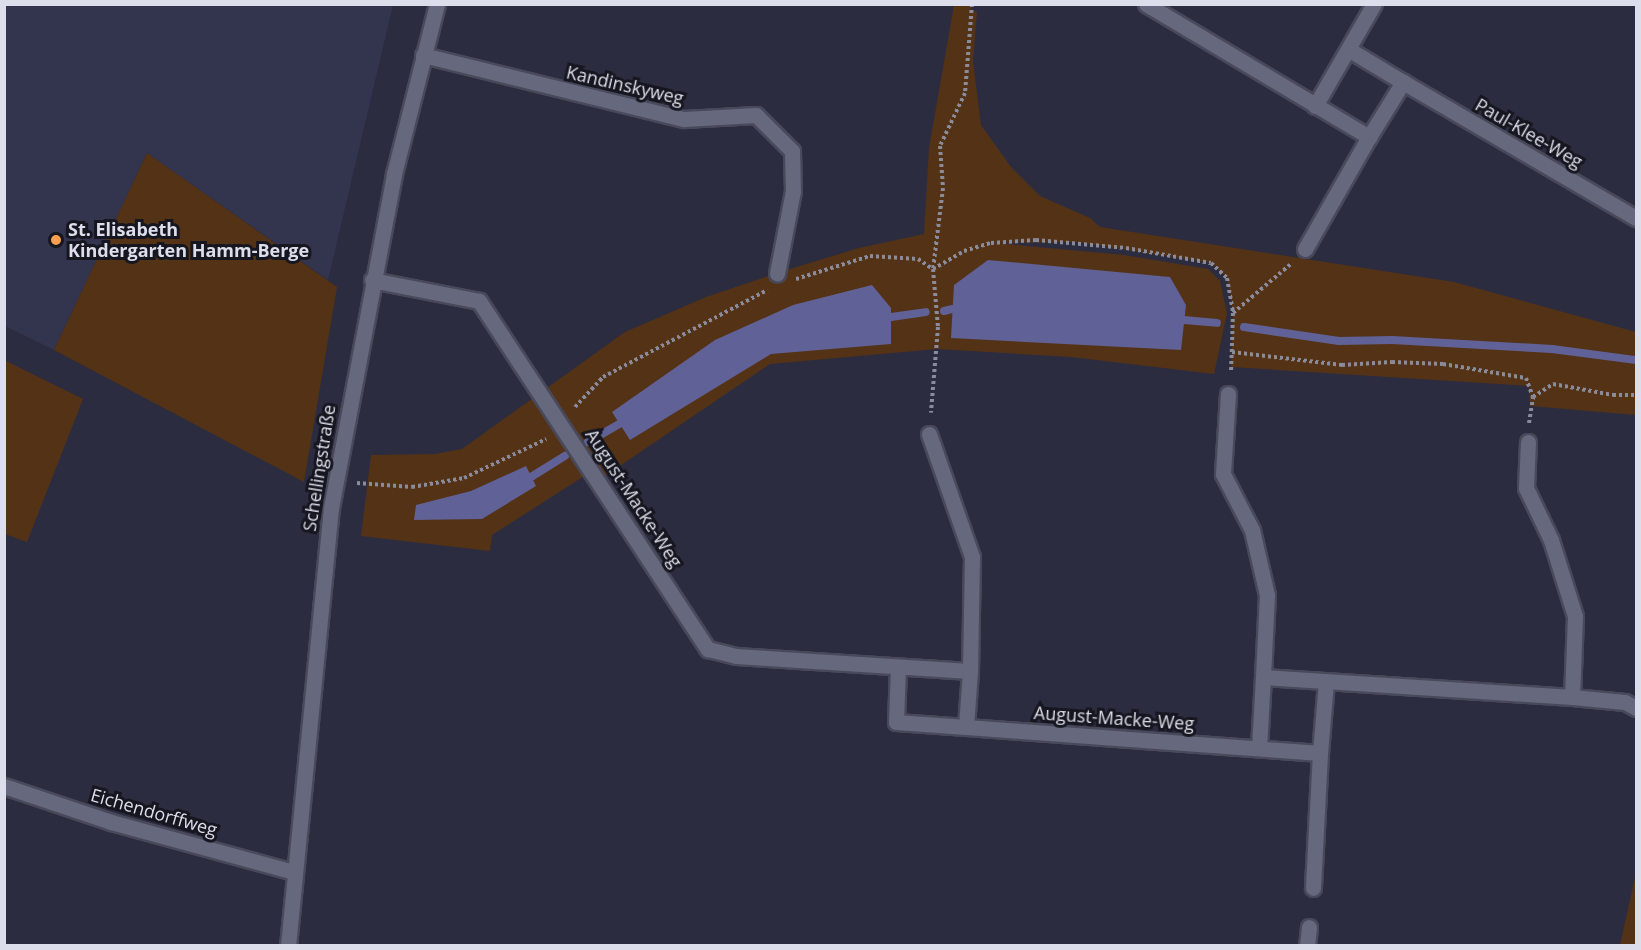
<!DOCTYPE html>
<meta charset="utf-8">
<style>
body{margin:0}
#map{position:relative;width:1641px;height:950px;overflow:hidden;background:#2c2c40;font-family:"Open Sans",sans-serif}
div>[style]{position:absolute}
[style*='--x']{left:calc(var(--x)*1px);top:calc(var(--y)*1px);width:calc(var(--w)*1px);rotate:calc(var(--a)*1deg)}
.built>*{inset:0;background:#33344e}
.green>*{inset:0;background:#543215}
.water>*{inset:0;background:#606197}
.stream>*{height:8px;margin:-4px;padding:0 4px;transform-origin:4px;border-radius:4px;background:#606197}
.path>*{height:4px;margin-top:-2px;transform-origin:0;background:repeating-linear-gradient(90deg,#8a8b9b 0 3px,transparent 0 6px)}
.roads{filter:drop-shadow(2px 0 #48495a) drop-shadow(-2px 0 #48495a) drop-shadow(0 2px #48495a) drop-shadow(0 -2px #48495a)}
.minor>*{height:15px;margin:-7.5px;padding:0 7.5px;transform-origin:7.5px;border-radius:7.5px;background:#66687e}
.dots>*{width:16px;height:16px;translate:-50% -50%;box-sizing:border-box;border:3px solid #15161f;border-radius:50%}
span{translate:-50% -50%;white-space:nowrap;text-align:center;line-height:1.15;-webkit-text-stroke:6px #15161f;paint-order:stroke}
.street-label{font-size:18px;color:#dddeeb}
.poi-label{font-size:18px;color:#dddeeb;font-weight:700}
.left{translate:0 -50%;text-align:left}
.frame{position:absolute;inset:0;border:6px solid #dddeeb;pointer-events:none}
</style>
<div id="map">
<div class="built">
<i style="clip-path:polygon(4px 5px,393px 5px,328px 280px,147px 153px,54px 350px,5px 326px)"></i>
</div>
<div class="green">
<i style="clip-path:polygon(954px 5px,972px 5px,971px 10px,977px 12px,973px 61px,981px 125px,1011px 167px,1040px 196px,1090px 218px,1100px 227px,1454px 282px,1636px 332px,1636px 415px,1530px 406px,1529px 386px,1231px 367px,1233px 313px,1227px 278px,1211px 263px,1077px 242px,996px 243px,1124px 255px,1208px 269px,1220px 281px,1227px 313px,1214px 374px,1071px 357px,937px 349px,770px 364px,599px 480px,592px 471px,492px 535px,490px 551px,361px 536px,371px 455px,435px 454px,462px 449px,625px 332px,706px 297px,777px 273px,859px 248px,924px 234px,929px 148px)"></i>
<i style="clip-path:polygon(147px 153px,337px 287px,304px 482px,54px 350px)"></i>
<i style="clip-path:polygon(4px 360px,83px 399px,27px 542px,5px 534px)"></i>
<i style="clip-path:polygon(1636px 873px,1636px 945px,1620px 945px)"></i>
</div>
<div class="water">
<i style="clip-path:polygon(988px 260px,1170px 277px,1186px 305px,1181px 350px,951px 338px,954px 285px)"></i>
<i style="clip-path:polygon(872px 285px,891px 308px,891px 344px,771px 354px,630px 440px,612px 412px,715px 340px,793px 305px)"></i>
<i style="clip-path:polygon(526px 466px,536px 486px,482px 519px,414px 520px,416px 505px,471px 491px)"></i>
</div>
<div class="stream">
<i style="--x:944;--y:311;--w:9;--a:-13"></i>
<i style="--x:891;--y:317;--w:35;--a:-8"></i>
<i style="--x:1184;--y:320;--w:33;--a:5"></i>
<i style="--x:1244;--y:327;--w:96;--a:8.4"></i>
<i style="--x:1339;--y:341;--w:53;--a:-1.1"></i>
<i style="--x:1392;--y:340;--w:160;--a:3.2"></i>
<i style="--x:1552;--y:349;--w:85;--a:7.5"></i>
<i style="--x:588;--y:442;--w:36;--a:-30"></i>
<i style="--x:531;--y:477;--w:40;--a:-32"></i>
</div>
<div class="path">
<i style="--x:972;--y:4;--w:89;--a:94.5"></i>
<i style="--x:965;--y:93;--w:59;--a:115.3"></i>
<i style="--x:940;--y:146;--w:42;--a:85.9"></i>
<i style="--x:943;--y:188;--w:82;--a:97"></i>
<i style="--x:933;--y:269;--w:36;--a:-30"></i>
<i style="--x:964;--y:251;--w:28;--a:-17"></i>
<i style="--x:991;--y:243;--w:45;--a:-3.8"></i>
<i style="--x:1036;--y:240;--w:90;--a:5.1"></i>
<i style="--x:1126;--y:248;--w:86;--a:10"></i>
<i style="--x:1211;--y:263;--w:22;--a:43"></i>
<i style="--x:1227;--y:278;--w:36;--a:80"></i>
<i style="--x:1233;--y:313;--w:60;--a:91.9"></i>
<i style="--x:796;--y:279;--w:77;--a:-17.3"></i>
<i style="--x:870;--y:256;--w:48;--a:3.6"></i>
<i style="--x:918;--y:259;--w:18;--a:34"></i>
<i style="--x:933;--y:269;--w:58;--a:85.1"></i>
<i style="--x:938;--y:327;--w:86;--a:94.7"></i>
<i style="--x:1233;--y:313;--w:77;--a:-40.3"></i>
<i style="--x:1232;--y:352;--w:111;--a:6.7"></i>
<i style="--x:1342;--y:365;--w:50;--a:-3.4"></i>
<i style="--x:1392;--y:362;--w:51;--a:2.2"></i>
<i style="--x:1443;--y:364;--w:84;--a:9.6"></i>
<i style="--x:1526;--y:378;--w:20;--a:70"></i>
<i style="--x:1533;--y:397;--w:24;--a:-33"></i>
<i style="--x:1553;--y:384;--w:61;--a:10.4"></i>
<i style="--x:1613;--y:395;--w:23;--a:0"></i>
<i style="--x:575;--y:407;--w:41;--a:-47"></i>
<i style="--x:603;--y:377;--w:186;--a:-27.9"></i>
<i style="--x:1529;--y:423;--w:26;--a:-81"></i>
<i style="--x:357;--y:483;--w:55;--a:4.2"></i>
<i style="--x:412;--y:487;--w:53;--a:-9.8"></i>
<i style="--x:464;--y:478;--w:91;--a:-25.4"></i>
</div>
<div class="roads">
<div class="minor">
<i style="--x:1146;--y:4;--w:260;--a:30.8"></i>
<i style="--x:1369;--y:137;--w:65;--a:-58.3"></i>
<i style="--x:1403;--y:82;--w:270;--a:30.3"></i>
<i style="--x:1348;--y:49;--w:64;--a:31"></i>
<i style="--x:423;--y:55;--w:269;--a:13.8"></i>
<i style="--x:684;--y:119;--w:72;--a:-3.2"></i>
<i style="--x:756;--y:115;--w:51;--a:45"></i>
<i style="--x:792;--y:151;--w:40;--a:88.6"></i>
<i style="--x:793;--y:191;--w:84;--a:101"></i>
<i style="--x:1315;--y:106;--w:118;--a:-60"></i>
<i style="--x:1305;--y:249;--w:129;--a:-60.3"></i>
<i style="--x:372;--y:280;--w:109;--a:11.1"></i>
<i style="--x:479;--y:301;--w:417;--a:56.7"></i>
<i style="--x:708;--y:649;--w:29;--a:14"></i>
<i style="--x:736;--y:656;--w:234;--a:3.7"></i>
<i style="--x:970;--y:671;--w:56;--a:94.1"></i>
<i style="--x:966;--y:727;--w:355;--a:4.2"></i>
<i style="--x:1320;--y:753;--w:135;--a:93"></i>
<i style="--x:1228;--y:394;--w:80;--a:93.6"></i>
<i style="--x:1223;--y:474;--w:63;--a:62.6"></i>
<i style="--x:1252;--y:530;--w:67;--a:77"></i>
<i style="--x:1267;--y:595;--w:82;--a:92.8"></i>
<i style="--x:929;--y:434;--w:130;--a:70.7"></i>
<i style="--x:972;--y:557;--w:114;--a:91"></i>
<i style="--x:1528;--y:442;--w:46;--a:92.5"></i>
<i style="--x:1526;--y:488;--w:58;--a:64.3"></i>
<i style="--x:1551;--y:540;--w:80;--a:72.5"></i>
<i style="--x:1575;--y:616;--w:81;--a:92.1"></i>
<i style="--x:898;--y:667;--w:55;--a:92.1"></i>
<i style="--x:896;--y:722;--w:70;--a:4.1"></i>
<i style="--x:1259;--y:748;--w:71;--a:-86.8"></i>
<i style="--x:1263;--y:677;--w:310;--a:3.7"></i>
<i style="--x:1572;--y:697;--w:53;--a:5.4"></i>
<i style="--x:1625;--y:702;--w:13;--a:29"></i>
<i style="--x:1320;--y:753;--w:72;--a:-85.2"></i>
<i style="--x:4;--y:786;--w:113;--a:18.6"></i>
<i style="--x:111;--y:822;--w:190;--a:15.3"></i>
<i style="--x:288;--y:946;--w:440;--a:-84.4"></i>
<i style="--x:331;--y:508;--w:340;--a:-79.3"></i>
<i style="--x:394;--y:174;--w:175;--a:-75.8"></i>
<i style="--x:1307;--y:946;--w:19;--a:-84"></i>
</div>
</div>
<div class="dots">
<i style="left:56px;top:240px;background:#fb9e50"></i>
</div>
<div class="street-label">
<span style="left:625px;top:85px;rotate:13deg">Kandinskyweg</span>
<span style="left:1529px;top:133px;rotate:30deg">Paul-Klee-Weg</span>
<span style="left:319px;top:468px;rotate:-81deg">Schellingstraße</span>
<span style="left:634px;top:498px;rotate:57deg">August-Macke-Weg</span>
<span style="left:1114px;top:718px;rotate:4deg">August-Macke-Weg</span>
<span style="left:154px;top:812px;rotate:16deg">Eichendorffweg</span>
</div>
<div class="poi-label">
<span class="left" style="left:68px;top:240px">St. Elisabeth<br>Kindergarten Hamm-Berge</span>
</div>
<div class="frame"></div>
</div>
